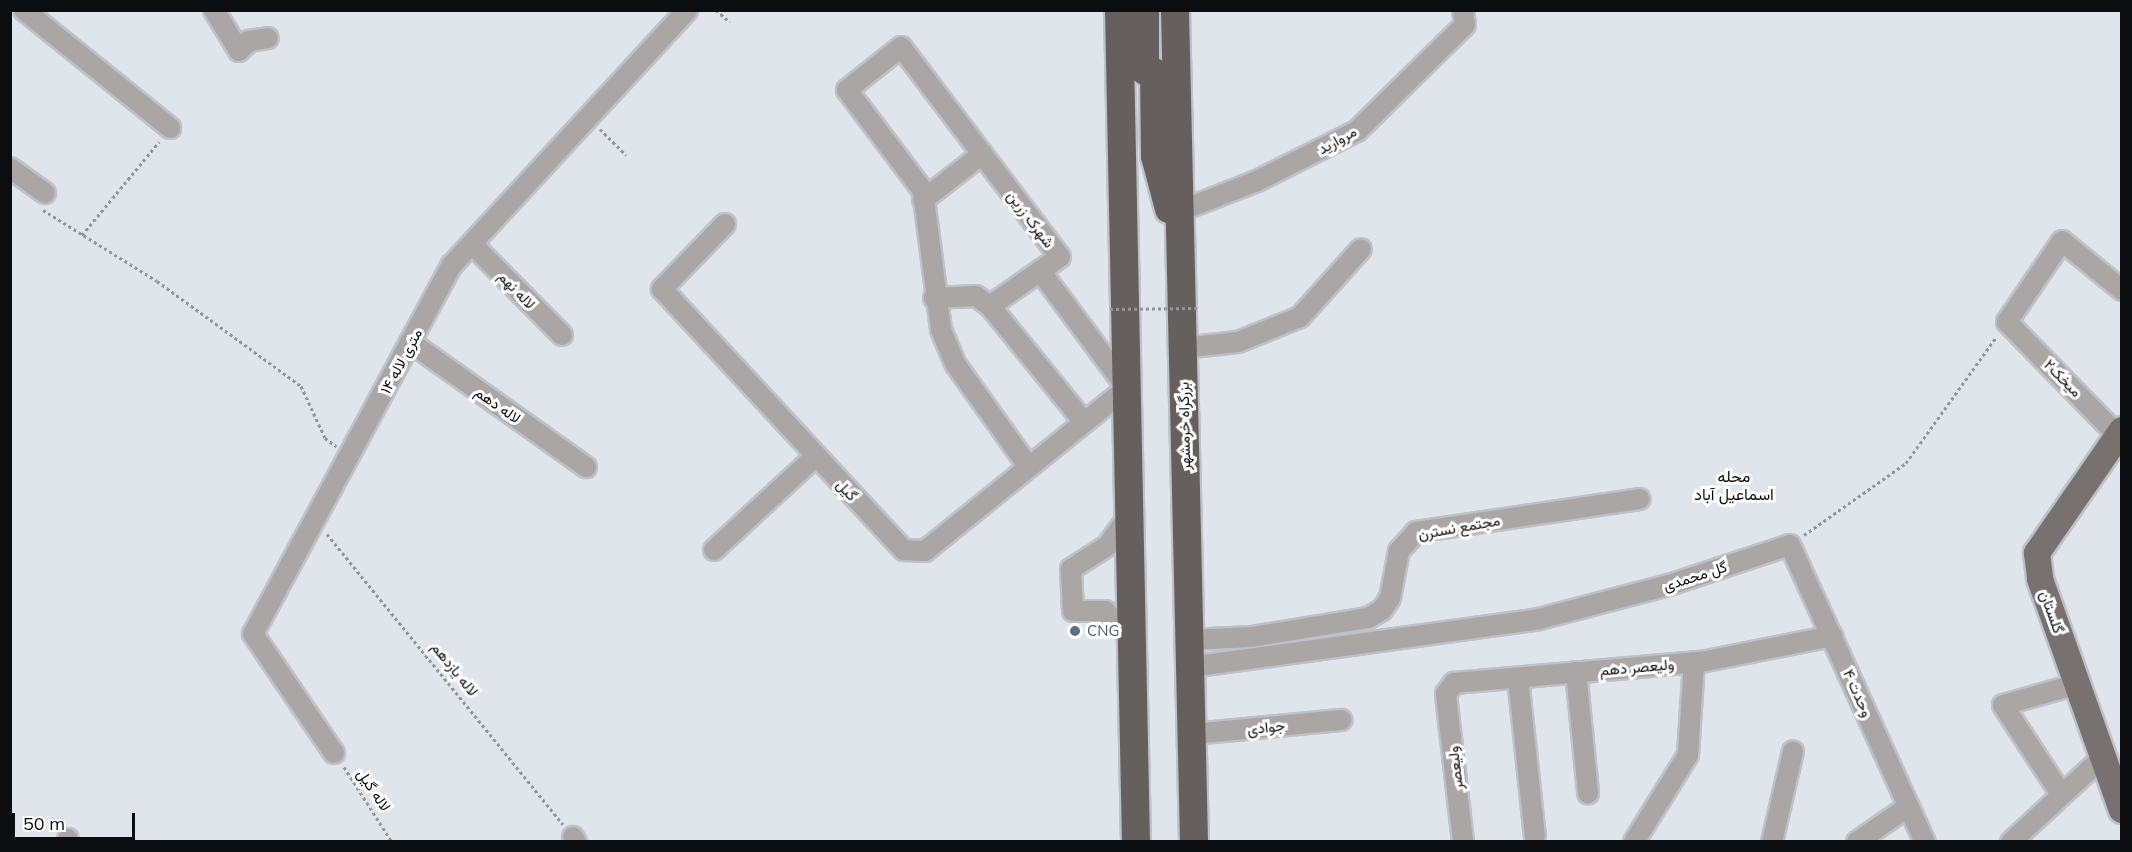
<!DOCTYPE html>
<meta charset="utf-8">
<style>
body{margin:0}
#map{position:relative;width:2132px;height:852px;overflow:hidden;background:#e0e5eb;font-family:Mulish,Vazirmatn,sans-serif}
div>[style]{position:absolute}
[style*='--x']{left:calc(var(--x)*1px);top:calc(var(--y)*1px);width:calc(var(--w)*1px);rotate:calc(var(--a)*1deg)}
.path>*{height:3px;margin-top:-1.5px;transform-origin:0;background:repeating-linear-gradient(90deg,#92959a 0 3px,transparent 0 6px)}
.roads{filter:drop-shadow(2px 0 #bec2c8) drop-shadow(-2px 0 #bec2c8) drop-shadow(0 2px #bec2c8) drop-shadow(0 -2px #bec2c8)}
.minor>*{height:20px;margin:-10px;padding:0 10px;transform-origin:10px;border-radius:10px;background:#a9a6a5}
.major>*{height:26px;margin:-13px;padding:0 13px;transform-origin:13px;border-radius:13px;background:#777170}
.highway>*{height:28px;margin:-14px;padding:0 14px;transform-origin:14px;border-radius:14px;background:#655f5d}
.path-bridge>*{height:3px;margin-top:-1.5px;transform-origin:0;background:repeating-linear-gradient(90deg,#92959a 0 3px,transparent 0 6px)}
.dots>*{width:16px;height:16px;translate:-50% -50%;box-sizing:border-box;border:3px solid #fff;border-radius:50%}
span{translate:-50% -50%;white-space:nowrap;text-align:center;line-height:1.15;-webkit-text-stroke:6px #fff;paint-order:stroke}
.street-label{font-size:15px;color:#0b0d0f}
.service-label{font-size:15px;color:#4e5e75}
.left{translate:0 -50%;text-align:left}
.neighbourhood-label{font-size:16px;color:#0b0d0f}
.frame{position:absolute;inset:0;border:12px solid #0b0d0f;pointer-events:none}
.scale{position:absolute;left:12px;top:813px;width:123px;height:27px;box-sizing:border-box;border:3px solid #0b0d0f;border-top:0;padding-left:8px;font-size:18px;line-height:21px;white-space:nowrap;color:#0b0d0f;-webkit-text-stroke:4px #fff;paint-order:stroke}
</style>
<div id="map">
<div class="path">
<i style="--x:716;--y:10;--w:18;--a:41"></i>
<i style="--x:600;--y:129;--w:37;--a:45"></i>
<i style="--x:43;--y:210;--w:134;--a:31.9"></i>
<i style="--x:157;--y:281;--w:178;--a:36.1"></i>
<i style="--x:301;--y:386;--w:57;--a:65.2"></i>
<i style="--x:325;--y:438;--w:14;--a:36"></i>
<i style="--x:82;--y:235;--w:121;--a:-50.4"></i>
<i style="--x:327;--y:534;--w:374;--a:50.9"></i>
<i style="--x:1804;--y:535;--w:125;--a:-35.2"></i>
<i style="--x:1906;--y:463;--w:156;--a:-54.4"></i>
<i style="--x:344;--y:767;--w:89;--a:57.4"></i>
</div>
<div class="roads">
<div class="minor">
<i style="--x:24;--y:10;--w:188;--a:38.9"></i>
<i style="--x:214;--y:10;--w:48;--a:58.6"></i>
<i style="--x:239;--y:51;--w:14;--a:-45"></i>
<i style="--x:249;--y:41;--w:19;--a:-9"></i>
<i style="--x:10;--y:168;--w:43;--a:35.5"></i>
<i style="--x:923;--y:200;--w:75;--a:-37.9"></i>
<i style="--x:1180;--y:211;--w:83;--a:-21.3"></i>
<i style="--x:1257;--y:181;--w:112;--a:-26.6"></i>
<i style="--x:1357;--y:131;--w:151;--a:-44.5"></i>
<i style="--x:1465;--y:25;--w:15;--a:-98"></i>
<i style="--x:725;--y:224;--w:91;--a:134.1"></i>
<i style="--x:662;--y:289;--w:356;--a:47.2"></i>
<i style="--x:904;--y:550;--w:21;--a:3"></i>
<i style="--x:925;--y:551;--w:260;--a:-38.9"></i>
<i style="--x:1127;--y:388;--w:146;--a:-126.6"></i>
<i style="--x:1040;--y:271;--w:24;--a:-35"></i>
<i style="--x:1060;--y:257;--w:263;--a:-127.1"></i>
<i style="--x:901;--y:47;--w:69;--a:141.5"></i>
<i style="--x:847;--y:90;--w:126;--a:53"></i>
<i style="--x:923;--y:191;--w:140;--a:82.6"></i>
<i style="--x:941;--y:330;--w:38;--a:67"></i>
<i style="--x:956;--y:365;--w:124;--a:54.5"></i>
<i style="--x:472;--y:244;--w:128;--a:45.3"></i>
<i style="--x:2122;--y:290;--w:77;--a:-140.8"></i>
<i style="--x:2062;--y:241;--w:98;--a:124.2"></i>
<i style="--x:2007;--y:322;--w:165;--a:45.7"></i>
<i style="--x:934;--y:298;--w:42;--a:-2.7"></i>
<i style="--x:976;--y:296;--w:17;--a:36"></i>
<i style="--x:990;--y:306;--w:149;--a:51"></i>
<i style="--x:990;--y:306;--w:61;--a:-35"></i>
<i style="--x:410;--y:342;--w:216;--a:35.4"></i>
<i style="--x:1183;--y:348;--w:55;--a:-6.2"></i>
<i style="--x:1238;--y:342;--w:67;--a:-22"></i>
<i style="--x:1300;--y:317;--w:91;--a:-48.1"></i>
<i style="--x:1129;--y:516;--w:37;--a:126"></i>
<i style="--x:1107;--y:546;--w:43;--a:147.4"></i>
<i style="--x:1071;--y:569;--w:42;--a:87.3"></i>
<i style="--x:1073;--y:611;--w:32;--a:0"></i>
<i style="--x:1105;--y:611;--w:37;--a:46"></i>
<i style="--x:714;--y:550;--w:139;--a:-42.7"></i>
<i style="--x:1189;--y:640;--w:62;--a:-2.8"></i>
<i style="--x:1251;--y:637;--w:119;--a:-9.2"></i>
<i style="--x:1368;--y:618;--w:16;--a:-30"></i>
<i style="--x:1382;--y:610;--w:14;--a:-56"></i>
<i style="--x:1390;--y:598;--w:48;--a:-79.2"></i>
<i style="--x:1399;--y:551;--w:25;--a:-48"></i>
<i style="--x:1416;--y:532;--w:226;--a:-8.4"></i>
<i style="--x:1190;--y:667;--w:352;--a:-7.8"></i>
<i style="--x:1539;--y:619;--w:134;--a:-14.7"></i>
<i style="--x:1669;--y:585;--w:127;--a:-18.3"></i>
<i style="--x:1790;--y:545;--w:326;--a:65.6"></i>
<i style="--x:1576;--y:672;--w:122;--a:84.3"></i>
<i style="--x:1518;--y:678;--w:159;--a:83.9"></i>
<i style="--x:1192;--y:734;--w:150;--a:-5.4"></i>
<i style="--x:334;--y:753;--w:144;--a:-124.2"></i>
<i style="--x:253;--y:634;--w:419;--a:-61.7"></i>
<i style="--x:452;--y:265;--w:347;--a:-47.3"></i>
<i style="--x:2061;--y:794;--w:106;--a:-123.1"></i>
<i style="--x:2003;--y:705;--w:77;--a:-15.8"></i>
<i style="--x:573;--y:837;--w:6;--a:59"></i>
<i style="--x:68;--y:842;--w:3;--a:-90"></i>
<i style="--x:1463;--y:842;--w:149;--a:-96.6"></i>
<i style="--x:1446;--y:694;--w:14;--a:-54"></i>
<i style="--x:1454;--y:683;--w:248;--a:-4.9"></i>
<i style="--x:1701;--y:662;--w:134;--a:-11.2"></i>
<i style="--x:1634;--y:842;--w:102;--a:-58.2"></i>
<i style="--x:1688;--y:755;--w:93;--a:-86.3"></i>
<i style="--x:1772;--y:842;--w:93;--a:-77"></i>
<i style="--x:1857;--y:842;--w:63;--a:-34.7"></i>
<i style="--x:2011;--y:842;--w:125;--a:-42.7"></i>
</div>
<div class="major">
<i style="--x:2122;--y:430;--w:150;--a:124.6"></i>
<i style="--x:2037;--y:553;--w:26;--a:83"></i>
<i style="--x:2040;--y:579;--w:245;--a:70.5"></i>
</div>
<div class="highway">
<i style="--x:1119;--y:10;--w:832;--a:88.83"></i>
<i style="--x:1145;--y:10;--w:61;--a:90"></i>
<i style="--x:1175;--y:10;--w:832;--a:88.69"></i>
<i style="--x:1154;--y:72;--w:84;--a:89.3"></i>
<i style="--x:1155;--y:156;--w:55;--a:75.2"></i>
</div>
</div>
<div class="path-bridge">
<i style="--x:1110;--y:309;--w:90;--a:-0.6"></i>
</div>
<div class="dots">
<i style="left:1075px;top:631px;background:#5c6f8a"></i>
</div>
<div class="street-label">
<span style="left:1337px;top:140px;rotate:-29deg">مروارید</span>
<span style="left:1031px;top:219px;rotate:53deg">شهرک زرین</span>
<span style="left:517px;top:290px;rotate:46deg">لاله نهم</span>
<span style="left:401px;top:361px;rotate:-62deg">۱۴ متری لاله</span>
<span style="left:2063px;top:378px;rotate:45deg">میخک۲</span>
<span style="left:498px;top:405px;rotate:35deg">لاله دهم</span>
<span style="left:1184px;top:426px;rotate:-91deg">بزرگراه خرمشهر</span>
<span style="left:847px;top:490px;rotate:47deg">گیل</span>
<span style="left:1459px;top:527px;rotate:-10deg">مجتمع نسترن</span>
<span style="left:1695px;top:576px;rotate:-18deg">گل محمدی</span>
<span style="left:2052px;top:612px;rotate:70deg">گلستان</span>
<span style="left:1637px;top:667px;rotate:-5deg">ولیعصر دهم</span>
<span style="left:455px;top:669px;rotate:51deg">لاله یازدهم</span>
<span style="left:1858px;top:693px;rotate:66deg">وحدت ۴</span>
<span style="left:1266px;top:727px;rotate:-6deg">جوادی</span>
<span style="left:1455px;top:768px;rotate:-97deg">ولیعصر</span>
<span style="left:374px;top:790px;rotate:56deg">لاله گیل</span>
</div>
<div class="service-label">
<span class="left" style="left:1087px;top:631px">CNG</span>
</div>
<div class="neighbourhood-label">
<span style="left:1734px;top:485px">محله<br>اسماعیل آباد</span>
</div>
<div class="frame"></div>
<div class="scale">50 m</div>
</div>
